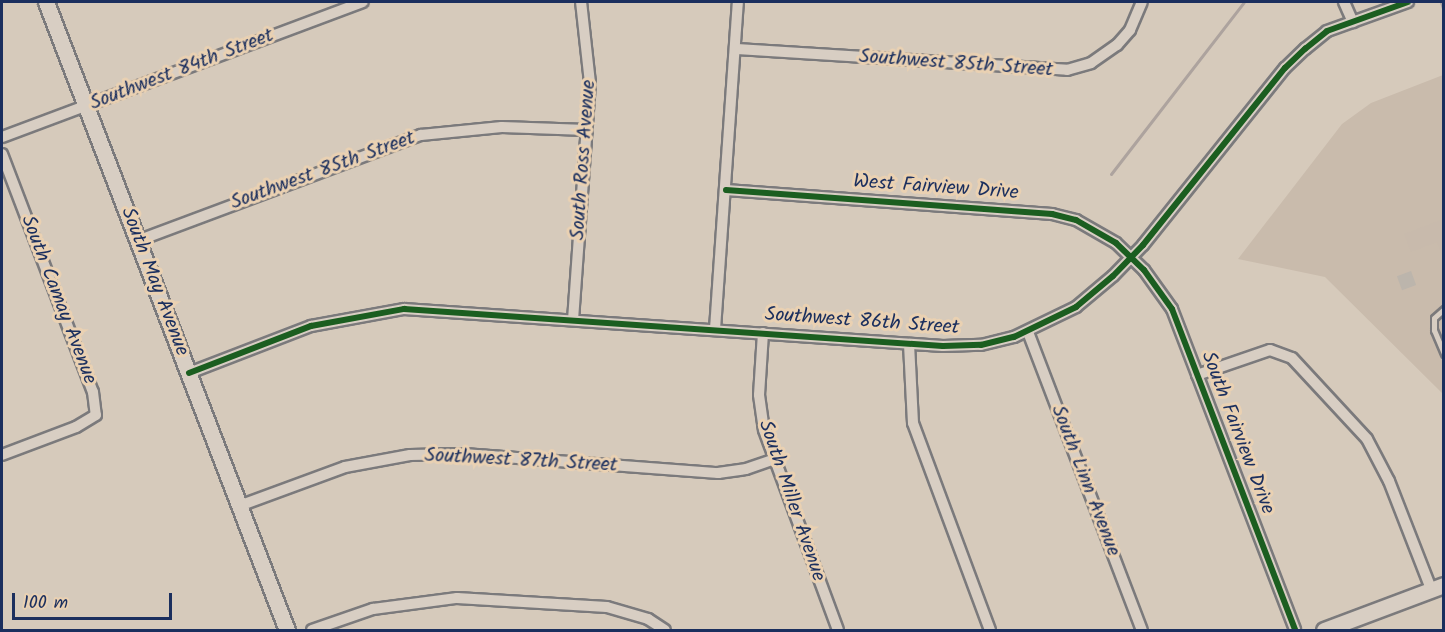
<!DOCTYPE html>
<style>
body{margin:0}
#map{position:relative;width:1445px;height:632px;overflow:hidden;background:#d6cabb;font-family:Kalam,sans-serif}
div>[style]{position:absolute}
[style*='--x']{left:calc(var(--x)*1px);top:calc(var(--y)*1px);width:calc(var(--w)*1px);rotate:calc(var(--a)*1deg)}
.built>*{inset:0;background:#c9bbac}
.green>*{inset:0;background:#c8baac}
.stream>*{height:3px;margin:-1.5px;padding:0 1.5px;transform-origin:1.5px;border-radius:1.5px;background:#ada39e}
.building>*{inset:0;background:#bcb5ac;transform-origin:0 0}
.roads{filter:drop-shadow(2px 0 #7b7a7c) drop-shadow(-2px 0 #7b7a7c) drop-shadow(0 2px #7b7a7c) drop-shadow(0 -2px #7b7a7c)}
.service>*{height:5px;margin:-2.5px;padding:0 2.5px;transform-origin:2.5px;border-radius:2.5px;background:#d8cec3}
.minor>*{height:10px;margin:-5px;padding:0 5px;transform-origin:5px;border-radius:5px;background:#d8cec3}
.secondary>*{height:15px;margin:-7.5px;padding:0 7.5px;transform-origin:7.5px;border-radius:7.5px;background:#d8cec3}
.cycleway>*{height:6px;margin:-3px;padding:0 3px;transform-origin:3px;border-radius:3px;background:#1b5e20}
span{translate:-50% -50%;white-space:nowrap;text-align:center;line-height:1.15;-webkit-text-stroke:6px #ead1b2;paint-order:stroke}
.street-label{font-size:20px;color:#1b2f5e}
.frame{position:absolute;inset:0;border:3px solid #1b2f5e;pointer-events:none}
.scale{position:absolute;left:12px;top:593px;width:160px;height:27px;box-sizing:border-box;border:3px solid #1b2f5e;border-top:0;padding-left:8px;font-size:18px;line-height:21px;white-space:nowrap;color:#1b2f5e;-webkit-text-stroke:4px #ead1b2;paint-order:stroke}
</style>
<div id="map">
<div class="built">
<i style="clip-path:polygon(1443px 75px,1443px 394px,1325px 277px,1238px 259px,1342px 124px,1371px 103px)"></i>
</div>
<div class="green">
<i style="clip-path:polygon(1443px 219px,1443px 258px,1437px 242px,1411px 252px,1404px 234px)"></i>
</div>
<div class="stream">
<i style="--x:1441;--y:2;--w:9;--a:72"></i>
<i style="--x:1111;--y:174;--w:217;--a:-52.3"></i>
</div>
<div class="building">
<i style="left:1411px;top:271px;width:15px;height:15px;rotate:70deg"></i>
</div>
<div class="roads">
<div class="service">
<i style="--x:1444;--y:309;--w:13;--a:138"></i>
<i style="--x:1434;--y:318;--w:12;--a:90"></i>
<i style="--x:1434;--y:330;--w:26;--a:67"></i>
</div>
<div class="minor">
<i style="--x:1344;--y:2;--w:22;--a:66"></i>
<i style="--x:737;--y:49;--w:331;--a:3.6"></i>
<i style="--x:1067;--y:70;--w:25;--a:-16"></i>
<i style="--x:1091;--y:63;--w:32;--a:-35"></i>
<i style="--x:1117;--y:45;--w:20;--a:-49"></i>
<i style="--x:1130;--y:30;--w:30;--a:-67"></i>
<i style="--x:2;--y:137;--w:385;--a:-20.5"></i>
<i style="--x:2;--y:154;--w:255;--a:69.1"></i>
<i style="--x:93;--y:392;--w:23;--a:83"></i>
<i style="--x:96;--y:415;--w:23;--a:149"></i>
<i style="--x:76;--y:427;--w:79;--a:159.3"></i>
<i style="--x:726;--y:190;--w:327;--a:4.2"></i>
<i style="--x:1052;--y:214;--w:25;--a:14"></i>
<i style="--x:1076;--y:220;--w:46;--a:29.9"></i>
<i style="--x:1116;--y:243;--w:39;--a:44"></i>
<i style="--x:1144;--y:270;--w:48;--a:54.3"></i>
<i style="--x:1172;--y:309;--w:344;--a:69"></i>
<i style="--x:137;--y:241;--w:303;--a:-20.5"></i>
<i style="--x:421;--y:135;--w:81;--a:-5.6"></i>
<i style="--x:502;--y:127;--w:85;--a:2"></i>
<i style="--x:573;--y:320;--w:238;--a:-85.9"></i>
<i style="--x:590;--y:83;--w:81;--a:-96.3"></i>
<i style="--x:715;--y:329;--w:328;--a:-86"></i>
<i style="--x:1028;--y:332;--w:319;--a:69.1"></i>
<i style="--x:763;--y:333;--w:62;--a:93.7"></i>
<i style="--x:759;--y:395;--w:35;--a:82"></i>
<i style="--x:764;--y:430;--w:213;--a:69.7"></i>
<i style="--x:909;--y:344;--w:79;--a:87.1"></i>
<i style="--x:913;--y:423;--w:221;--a:69.6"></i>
<i style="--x:189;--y:373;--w:131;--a:-21.1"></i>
<i style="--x:311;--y:326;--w:95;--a:-10.4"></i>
<i style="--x:404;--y:309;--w:540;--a:3.93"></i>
<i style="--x:943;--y:346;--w:38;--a:-2"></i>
<i style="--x:981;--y:345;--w:34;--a:-14"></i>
<i style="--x:1014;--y:337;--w:69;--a:-25.8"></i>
<i style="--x:1076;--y:307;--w:48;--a:-40"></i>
<i style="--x:1113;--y:276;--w:43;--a:-45.9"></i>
<i style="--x:1143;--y:245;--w:227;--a:-51.3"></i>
<i style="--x:1285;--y:68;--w:28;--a:-44"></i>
<i style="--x:1305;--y:49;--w:28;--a:-39"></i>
<i style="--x:1327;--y:31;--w:86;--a:-19.7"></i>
<i style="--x:1197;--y:375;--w:77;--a:-18.9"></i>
<i style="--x:1270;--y:350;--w:23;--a:20"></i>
<i style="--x:1292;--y:358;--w:110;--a:47.2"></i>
<i style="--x:1367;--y:439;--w:47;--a:62.4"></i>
<i style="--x:1389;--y:481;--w:116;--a:68.7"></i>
<i style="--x:239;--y:506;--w:113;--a:-20.2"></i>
<i style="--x:345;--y:467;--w:66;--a:-10.5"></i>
<i style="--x:410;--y:455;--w:54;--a:-1.1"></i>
<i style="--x:464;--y:454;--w:255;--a:4.3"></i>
<i style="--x:718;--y:473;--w:28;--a:-8"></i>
<i style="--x:746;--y:469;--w:28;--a:-19"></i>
<i style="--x:312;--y:630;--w:65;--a:-19"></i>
<i style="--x:373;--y:609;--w:85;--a:-7.5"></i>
<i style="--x:457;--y:598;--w:150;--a:3.4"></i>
<i style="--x:607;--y:607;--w:43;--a:16.3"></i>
<i style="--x:648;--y:619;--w:20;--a:33"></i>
</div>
<div class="secondary">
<i style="--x:46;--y:2;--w:673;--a:69.01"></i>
<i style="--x:1324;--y:630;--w:128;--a:-20.6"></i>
</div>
</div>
<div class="cycleway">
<i style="--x:726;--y:190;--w:327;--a:4.2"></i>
<i style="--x:1052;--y:214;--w:25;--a:14"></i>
<i style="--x:1076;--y:220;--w:46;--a:29.9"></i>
<i style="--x:1116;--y:243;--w:39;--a:44"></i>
<i style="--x:1144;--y:270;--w:48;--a:54.3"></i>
<i style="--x:1172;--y:309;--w:344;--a:69"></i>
<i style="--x:189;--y:373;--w:131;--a:-21.1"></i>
<i style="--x:311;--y:326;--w:95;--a:-10.4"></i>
<i style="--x:404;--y:309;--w:540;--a:3.93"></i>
<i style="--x:943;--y:346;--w:38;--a:-2"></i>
<i style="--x:981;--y:345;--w:34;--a:-14"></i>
<i style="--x:1014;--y:337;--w:69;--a:-25.8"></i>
<i style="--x:1076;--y:307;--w:48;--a:-40"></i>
<i style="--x:1113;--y:276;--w:43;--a:-45.9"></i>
<i style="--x:1143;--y:245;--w:227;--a:-51.3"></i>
<i style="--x:1285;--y:68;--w:28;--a:-44"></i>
<i style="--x:1305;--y:49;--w:28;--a:-39"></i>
<i style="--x:1327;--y:31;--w:86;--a:-19.7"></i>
</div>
<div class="street-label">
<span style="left:956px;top:64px;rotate:4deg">Southwest 85th Street</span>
<span style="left:182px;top:70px;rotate:-21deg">Southwest 84th Street</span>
<span style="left:584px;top:160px;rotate:-86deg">South Ross Avenue</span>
<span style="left:323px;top:171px;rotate:-20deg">Southwest 85th Street</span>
<span style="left:936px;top:188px;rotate:4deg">West Fairview Drive</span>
<span style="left:154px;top:282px;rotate:69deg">South May Avenue</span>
<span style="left:58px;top:300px;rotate:69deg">South Camay Avenue</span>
<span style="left:862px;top:322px;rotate:4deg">Southwest 86th Street</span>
<span style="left:1237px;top:433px;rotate:69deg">South Fairview Drive</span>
<span style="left:521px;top:461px;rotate:3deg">Southwest 87th Street</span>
<span style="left:1085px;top:481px;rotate:69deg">South Linn Avenue</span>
<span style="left:791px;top:501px;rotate:71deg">South Miller Avenue</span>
</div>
<div class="frame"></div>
<div class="scale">100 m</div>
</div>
